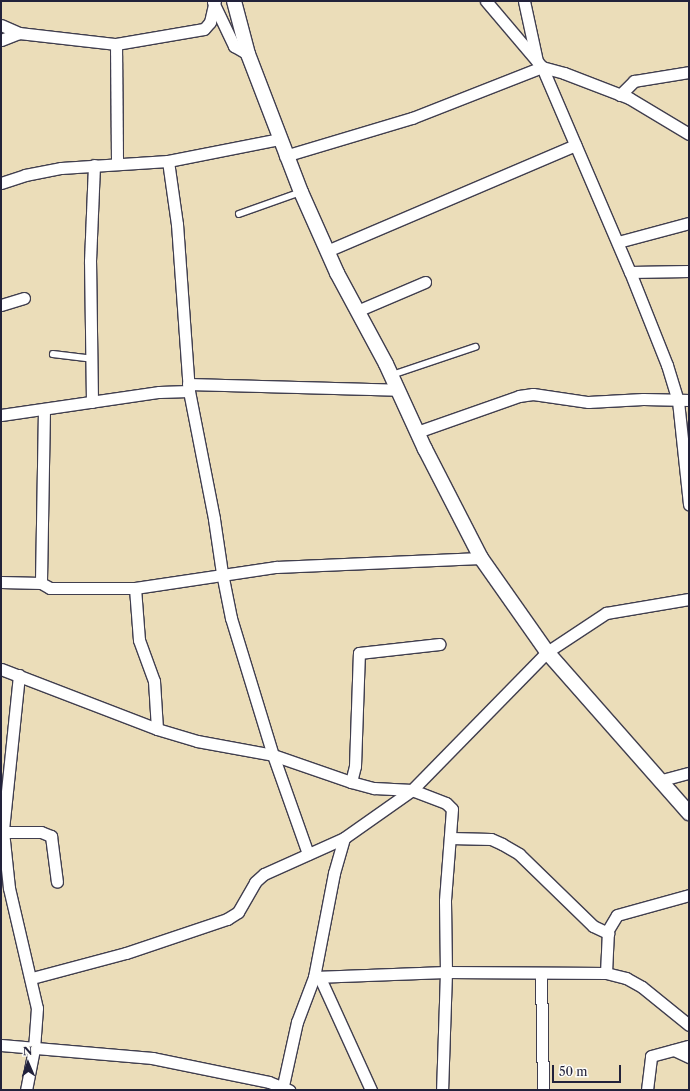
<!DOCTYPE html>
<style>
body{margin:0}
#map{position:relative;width:690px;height:1091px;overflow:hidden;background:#ebddb9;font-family:"Libre Caslon Text",serif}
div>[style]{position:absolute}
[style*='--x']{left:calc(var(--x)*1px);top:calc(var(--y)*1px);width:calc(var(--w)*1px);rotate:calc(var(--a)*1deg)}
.roads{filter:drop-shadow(1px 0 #403e4e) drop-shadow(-1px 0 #403e4e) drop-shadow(0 1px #403e4e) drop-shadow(0 -1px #403e4e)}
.service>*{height:5.5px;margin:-2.75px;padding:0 2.75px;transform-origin:2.75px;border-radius:2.75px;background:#fff}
.minor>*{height:11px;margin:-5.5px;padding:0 5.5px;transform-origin:5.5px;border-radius:5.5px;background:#fff}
.tertiary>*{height:14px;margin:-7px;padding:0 7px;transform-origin:7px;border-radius:7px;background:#fff}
span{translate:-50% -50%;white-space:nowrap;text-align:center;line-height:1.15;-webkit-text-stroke:4px #fdfcf7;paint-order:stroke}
.frame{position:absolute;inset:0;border:2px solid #22223b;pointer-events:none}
.north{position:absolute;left:8px;top:1043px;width:40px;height:40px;-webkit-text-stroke:3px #fdfcf7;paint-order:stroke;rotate:358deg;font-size:11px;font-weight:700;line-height:16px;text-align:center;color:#22223b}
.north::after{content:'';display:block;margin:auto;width:14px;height:18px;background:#22223b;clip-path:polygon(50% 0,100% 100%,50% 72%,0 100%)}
.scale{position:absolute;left:552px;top:1065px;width:69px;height:18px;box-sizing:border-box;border:2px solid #22223b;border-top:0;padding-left:5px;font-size:12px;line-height:14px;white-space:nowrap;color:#22223b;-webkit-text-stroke:3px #fdfcf7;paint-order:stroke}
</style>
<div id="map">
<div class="roads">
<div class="service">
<i style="--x:239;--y:214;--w:66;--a:-19.5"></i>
<i style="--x:53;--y:354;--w:39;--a:7"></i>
<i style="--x:392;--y:375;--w:88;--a:-18.6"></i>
</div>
<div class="minor">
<i style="--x:486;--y:1;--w:87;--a:49.7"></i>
<i style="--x:542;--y:67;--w:223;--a:66.8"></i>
<i style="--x:630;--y:272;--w:100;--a:68.3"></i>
<i style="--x:667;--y:365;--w:38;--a:73"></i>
<i style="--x:678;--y:401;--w:104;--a:83.9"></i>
<i style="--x:524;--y:1;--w:61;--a:77.8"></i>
<i style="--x:213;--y:2;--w:49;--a:64.5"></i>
<i style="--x:234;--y:46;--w:16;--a:30"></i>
<i style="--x:1;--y:25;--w:20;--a:24"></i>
<i style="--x:19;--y:33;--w:98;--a:6.5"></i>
<i style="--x:116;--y:44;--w:89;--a:-9.7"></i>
<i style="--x:204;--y:29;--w:9;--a:-49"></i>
<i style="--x:210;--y:22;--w:22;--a:-77"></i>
<i style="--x:1;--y:40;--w:19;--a:-21"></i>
<i style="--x:116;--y:44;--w:120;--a:89.5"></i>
<i style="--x:620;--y:95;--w:20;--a:-45"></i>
<i style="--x:634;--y:81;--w:56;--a:-9.3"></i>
<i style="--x:285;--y:156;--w:133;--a:-16.7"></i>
<i style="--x:412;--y:118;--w:140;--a:-21.4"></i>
<i style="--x:542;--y:67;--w:23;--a:15"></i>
<i style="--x:564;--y:73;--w:70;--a:21"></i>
<i style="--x:629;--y:98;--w:70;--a:31"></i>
<i style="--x:168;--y:161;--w:64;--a:81.9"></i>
<i style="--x:177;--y:224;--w:167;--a:85.9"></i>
<i style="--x:189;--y:391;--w:130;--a:78.9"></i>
<i style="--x:214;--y:519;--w:55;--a:81.6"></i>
<i style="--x:222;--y:573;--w:46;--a:78.7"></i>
<i style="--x:231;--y:618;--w:143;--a:73"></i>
<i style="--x:273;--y:755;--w:105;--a:70.5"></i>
<i style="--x:1;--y:183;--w:25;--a:-18"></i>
<i style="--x:25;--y:175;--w:37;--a:-11"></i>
<i style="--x:61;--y:168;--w:107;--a:-3.7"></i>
<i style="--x:168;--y:161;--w:113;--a:-11.2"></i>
<i style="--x:618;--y:242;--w:73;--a:-15"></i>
<i style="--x:327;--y:251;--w:270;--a:-23.1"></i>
<i style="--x:630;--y:272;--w:59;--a:-1"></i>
<i style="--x:1;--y:305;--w:24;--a:-17"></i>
<i style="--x:357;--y:311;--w:74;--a:-23.1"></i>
<i style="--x:188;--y:384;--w:210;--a:1.6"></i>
<i style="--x:92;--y:402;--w:141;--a:-90.8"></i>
<i style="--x:90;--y:261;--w:96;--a:-87.6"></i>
<i style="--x:44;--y:409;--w:174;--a:91"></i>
<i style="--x:41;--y:583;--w:10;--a:29"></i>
<i style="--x:50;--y:588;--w:85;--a:0"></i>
<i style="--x:135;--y:588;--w:143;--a:-8.5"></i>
<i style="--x:276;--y:567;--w:205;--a:-2.5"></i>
<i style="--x:1;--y:415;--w:160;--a:-8.3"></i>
<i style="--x:159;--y:392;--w:30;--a:-2"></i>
<i style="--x:417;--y:432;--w:108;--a:-19.4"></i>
<i style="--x:519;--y:396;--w:14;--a:-8"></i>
<i style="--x:533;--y:394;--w:56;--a:8.3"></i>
<i style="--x:588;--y:402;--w:55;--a:-3.1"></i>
<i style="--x:643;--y:399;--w:46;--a:1.2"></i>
<i style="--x:1;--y:582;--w:40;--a:1.4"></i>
<i style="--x:135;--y:588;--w:52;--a:85.6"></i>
<i style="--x:139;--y:640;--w:44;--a:69.9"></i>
<i style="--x:154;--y:681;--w:48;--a:86.4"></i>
<i style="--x:1;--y:669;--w:167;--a:21"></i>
<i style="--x:157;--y:729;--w:42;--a:16.7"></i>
<i style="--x:197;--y:741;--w:77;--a:10.4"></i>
<i style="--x:273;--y:755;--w:83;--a:19.1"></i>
<i style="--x:351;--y:782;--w:24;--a:15"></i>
<i style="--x:374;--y:788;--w:38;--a:3"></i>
<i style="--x:412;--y:790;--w:36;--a:21"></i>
<i style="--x:446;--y:803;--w:8;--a:45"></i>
<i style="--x:452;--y:809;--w:92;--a:94.4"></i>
<i style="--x:445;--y:901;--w:71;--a:89.2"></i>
<i style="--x:446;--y:972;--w:118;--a:91.9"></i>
<i style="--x:19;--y:675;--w:157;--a:95.9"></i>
<i style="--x:3;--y:831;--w:57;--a:84"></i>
<i style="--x:9;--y:888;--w:123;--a:76.9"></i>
<i style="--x:37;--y:1008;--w:41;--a:94.2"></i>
<i style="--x:34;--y:1049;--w:42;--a:101"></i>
<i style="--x:662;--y:780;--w:28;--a:-15"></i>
<i style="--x:351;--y:782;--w:16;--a:-76"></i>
<i style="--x:355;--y:766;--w:113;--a:-88"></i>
<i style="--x:359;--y:653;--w:81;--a:-6.4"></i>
<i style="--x:1;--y:832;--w:40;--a:0"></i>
<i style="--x:41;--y:832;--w:11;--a:22"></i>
<i style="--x:51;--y:836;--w:46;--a:82.6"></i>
<i style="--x:450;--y:838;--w:41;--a:1.4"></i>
<i style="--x:491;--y:839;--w:12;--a:24"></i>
<i style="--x:502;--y:844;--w:20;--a:30"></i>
<i style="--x:519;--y:854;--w:103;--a:44.2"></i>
<i style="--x:593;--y:926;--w:17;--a:25"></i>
<i style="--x:606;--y:973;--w:43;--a:-87.3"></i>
<i style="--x:608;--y:930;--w:17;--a:-59"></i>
<i style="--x:617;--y:915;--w:75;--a:-15.5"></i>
<i style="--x:541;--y:974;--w:116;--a:89"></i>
<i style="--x:314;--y:977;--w:132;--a:-2.2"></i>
<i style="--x:446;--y:972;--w:160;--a:0.4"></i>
<i style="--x:606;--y:973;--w:21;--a:14"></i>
<i style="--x:626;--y:978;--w:18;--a:29"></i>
<i style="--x:642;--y:987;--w:60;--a:39"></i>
<i style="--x:32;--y:978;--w:97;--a:-14.9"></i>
<i style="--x:126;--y:953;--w:107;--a:-18.6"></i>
<i style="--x:227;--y:919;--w:13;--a:-32"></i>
<i style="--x:238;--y:912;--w:34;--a:-60"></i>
<i style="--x:255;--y:882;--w:12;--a:-42"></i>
<i style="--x:264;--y:874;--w:88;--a:-24.2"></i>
<i style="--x:344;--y:838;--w:83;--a:-35.2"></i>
<i style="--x:412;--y:790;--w:193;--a:-45.6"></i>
<i style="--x:547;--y:652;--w:71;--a:-33.5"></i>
<i style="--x:606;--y:613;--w:84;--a:-9.6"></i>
<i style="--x:320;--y:978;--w:123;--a:65.5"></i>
<i style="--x:1;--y:1045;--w:152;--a:4.9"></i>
<i style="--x:152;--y:1058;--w:119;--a:11.6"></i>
<i style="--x:269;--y:1082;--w:22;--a:22"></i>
<i style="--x:674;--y:1050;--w:17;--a:25"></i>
<i style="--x:282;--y:1090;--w:70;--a:-77.6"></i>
<i style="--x:297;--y:1022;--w:48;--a:-69.3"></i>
<i style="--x:314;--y:977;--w:106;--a:-79.1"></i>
<i style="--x:334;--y:873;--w:36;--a:-74"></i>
<i style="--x:647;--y:1090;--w:34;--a:-83"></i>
<i style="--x:651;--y:1056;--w:39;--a:-15"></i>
</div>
<div class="tertiary">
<i style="--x:234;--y:1;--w:55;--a:75.2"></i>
<i style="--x:248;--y:54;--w:148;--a:69"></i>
<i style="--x:301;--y:192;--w:89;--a:66"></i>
<i style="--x:337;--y:273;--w:103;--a:61.7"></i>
<i style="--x:386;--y:364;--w:94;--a:65.4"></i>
<i style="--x:425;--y:449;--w:123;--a:62.8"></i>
<i style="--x:481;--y:558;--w:115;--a:54.9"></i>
<i style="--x:547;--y:652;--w:215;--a:48.6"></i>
</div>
</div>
<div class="frame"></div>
<div class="north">N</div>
<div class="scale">50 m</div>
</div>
